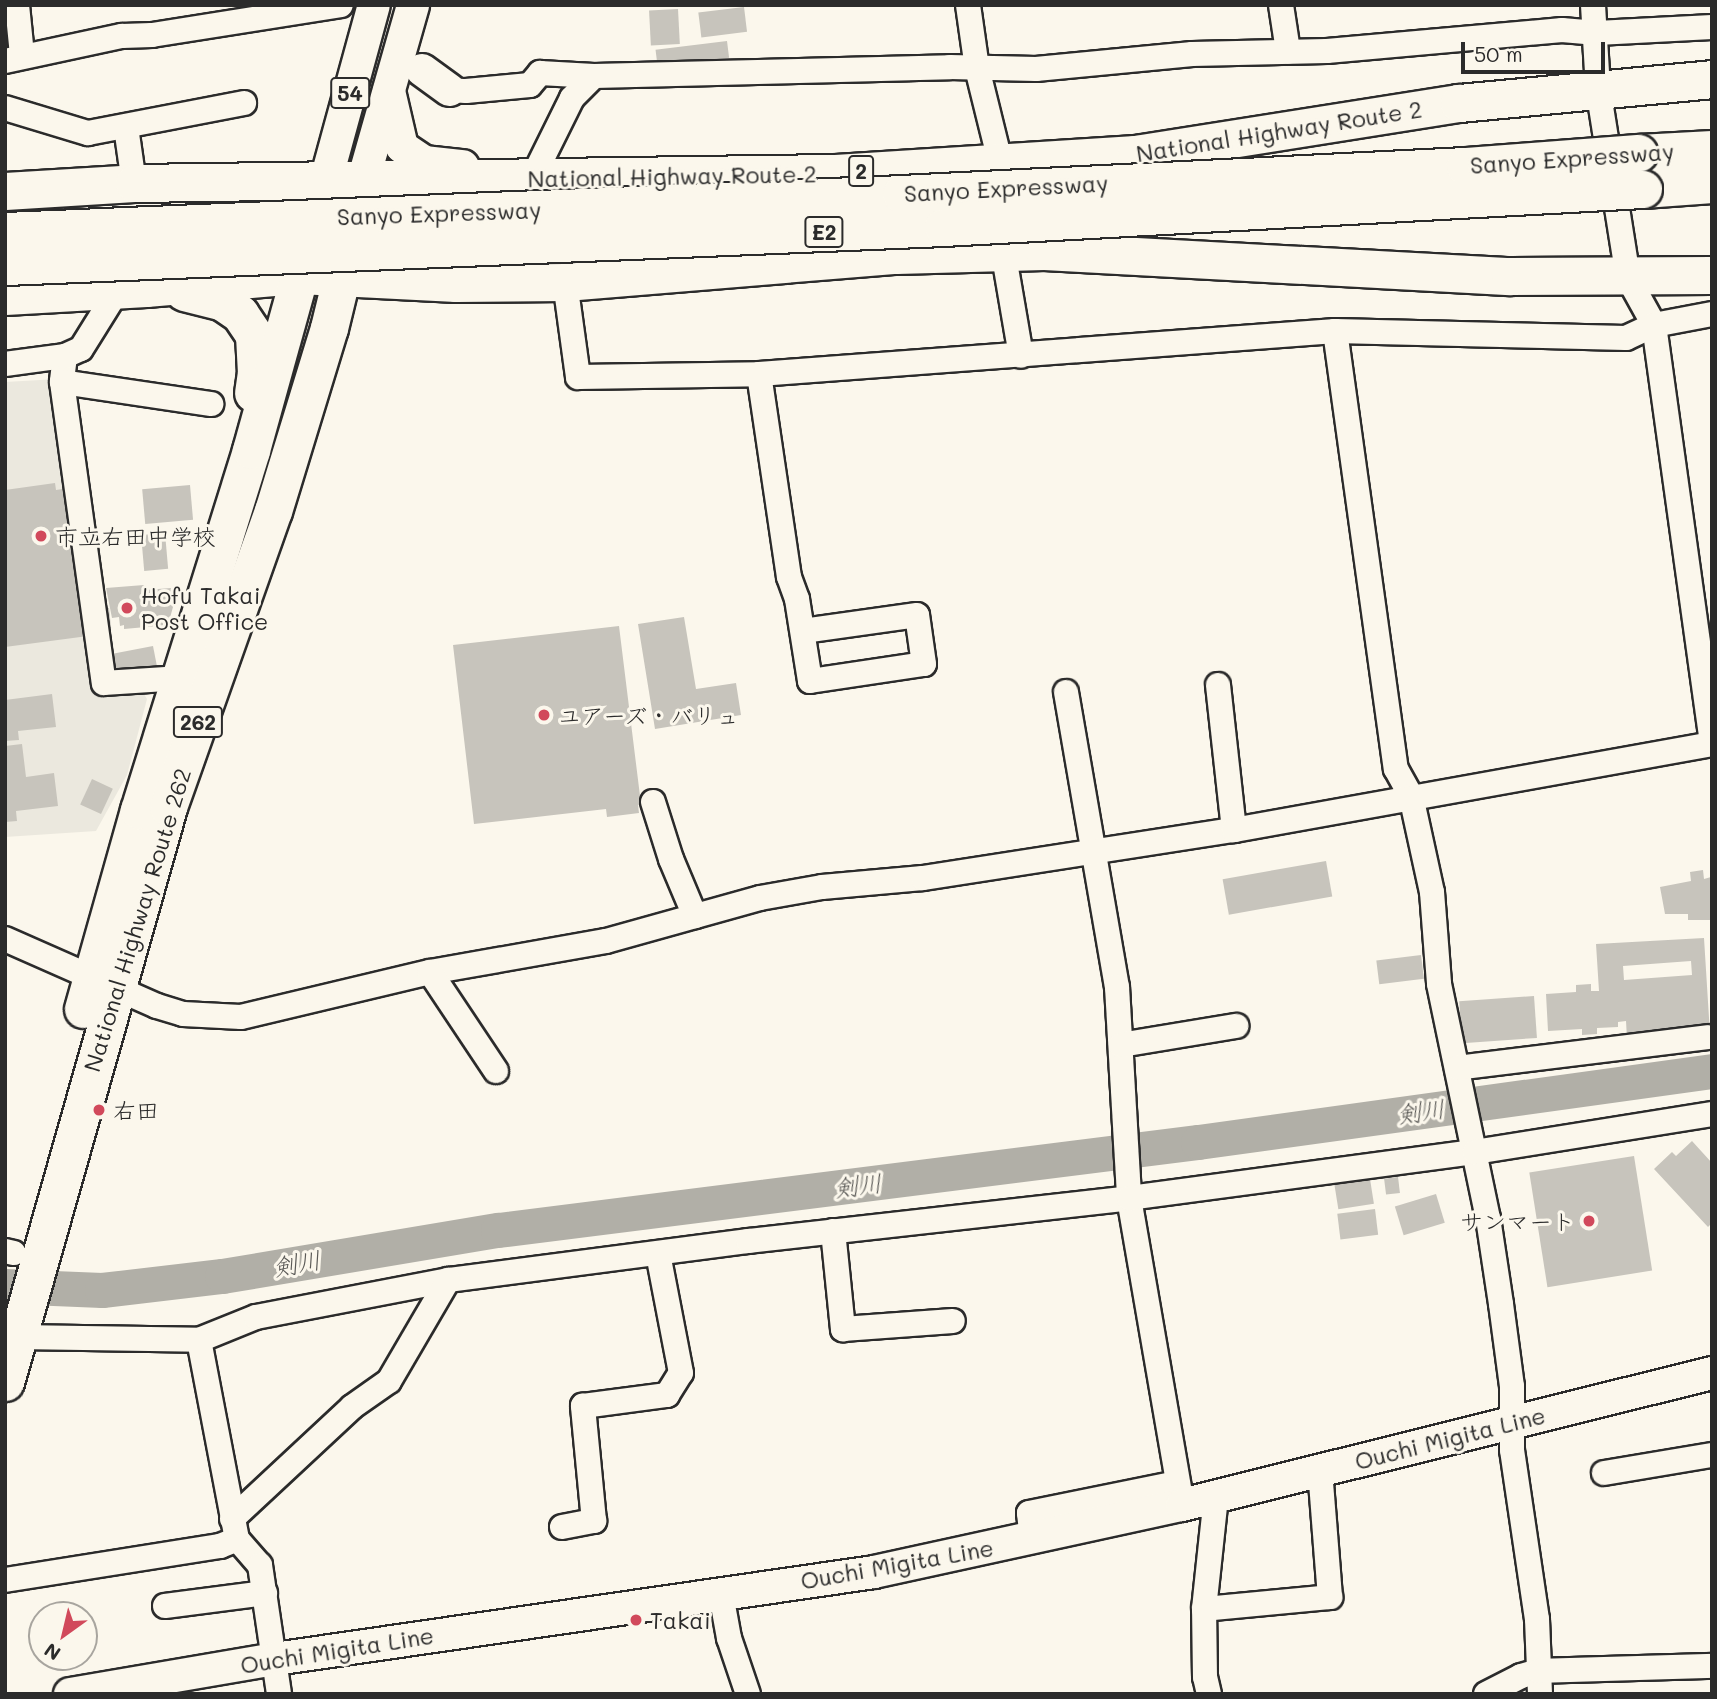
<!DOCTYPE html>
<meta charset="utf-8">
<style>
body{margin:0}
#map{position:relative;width:1717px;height:1699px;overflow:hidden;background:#fbf7ec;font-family:Mali,"Klee One",sans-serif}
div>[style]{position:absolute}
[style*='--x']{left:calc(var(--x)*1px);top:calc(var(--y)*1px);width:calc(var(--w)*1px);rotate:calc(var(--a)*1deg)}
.built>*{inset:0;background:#ebe8de}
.river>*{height:35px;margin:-17.5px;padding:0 17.5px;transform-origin:17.5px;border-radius:17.5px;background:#b1afa7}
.building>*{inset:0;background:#c7c4bc;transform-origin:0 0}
.roads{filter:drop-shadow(2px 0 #2b2b2b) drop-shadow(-2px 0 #2b2b2b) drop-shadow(0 2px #2b2b2b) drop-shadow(0 -2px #2b2b2b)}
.minor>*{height:24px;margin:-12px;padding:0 12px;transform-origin:12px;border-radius:12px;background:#fbf7ec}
.major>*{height:32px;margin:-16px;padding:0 16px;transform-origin:16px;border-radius:16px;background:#fbf7ec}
.highway>*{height:37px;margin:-18.5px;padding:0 18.5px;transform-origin:18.5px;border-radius:18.5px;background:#fbf7ec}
.bridges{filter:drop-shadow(2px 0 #2b2b2b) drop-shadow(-2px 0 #2b2b2b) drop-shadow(0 2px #2b2b2b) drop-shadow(0 -2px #2b2b2b)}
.highway-bridge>*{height:37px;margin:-18.5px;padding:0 18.5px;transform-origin:18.5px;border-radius:18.5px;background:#fbf7ec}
.dots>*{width:19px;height:19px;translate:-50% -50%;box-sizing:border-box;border:4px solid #fbf7ec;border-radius:50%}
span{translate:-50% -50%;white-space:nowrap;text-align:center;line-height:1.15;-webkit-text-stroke:6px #fbf7ec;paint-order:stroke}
.shield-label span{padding:2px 5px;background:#fbf7ec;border:2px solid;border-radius:5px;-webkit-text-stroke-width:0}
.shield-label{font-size:21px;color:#2b2b2b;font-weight:700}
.street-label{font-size:23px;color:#2b2b2b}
.poi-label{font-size:23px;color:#2b2b2b}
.left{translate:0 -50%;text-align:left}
.right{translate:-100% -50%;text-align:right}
.water-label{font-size:24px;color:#5a5956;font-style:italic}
.frame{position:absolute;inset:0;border:7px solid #2b2b2b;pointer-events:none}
.north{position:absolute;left:28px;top:1601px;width:70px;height:70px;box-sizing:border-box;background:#fbf7ec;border:2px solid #a8a59f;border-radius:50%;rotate:214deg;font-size:19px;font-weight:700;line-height:28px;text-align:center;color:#2b2b2b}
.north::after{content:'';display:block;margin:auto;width:24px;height:32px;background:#d1495b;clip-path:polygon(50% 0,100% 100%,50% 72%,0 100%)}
.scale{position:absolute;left:1461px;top:42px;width:144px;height:32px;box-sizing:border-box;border:4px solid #2b2b2b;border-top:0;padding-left:9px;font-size:21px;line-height:24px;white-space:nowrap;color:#2b2b2b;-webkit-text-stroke:5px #fbf7ec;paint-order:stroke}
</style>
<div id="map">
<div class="built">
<i style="clip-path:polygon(58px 379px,98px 696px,142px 691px,147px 699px,127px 775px,96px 831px,5px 837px,5px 382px)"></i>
</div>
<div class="river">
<i style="--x:5;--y:1286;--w:97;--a:2.4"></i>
<i style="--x:102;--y:1290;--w:121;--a:-6.7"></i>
<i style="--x:222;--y:1276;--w:280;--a:-9.5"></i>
<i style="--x:498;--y:1230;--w:706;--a:-7.17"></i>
<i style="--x:1198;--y:1142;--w:519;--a:-7.86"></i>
</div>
<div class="building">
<i style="left:744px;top:7px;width:25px;height:46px;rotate:83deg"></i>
<i style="left:678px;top:9px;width:35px;height:29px;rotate:87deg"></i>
<i style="left:727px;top:41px;width:17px;height:72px;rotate:83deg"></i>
<i style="clip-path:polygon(55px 483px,56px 490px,69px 488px,88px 636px,5px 647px,5px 490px)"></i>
<i style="left:190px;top:485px;width:35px;height:48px;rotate:85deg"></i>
<i style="left:165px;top:533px;width:36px;height:24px;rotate:85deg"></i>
<i style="clip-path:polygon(144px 585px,145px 590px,171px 588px,173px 607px,168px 625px,124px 629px,124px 625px,120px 626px,119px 617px,112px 618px,106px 588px)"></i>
<i style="left:109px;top:608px;width:20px;height:9px;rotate:84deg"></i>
<i style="clip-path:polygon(684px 617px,696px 689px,736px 683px,741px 715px,655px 729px,638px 624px)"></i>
<i style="clip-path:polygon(619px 626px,641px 804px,638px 805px,639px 813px,607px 817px,606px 809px,474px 824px,453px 645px)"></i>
<i style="left:153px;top:646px;width:21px;height:45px;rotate:79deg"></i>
<i style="clip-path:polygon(52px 694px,56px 727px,18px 731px,19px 740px,5px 741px,5px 700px)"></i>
<i style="clip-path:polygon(22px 744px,26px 777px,54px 773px,58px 806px,16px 811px,17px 821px,5px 822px,5px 746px)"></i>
<i style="left:92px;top:779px;width:23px;height:28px;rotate:25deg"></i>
<i style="left:1326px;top:861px;width:36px;height:105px;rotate:80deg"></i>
<i style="clip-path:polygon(1703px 870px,1704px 879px,1711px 877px,1712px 920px,1688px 920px,1688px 914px,1665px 914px,1660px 887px,1691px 881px,1690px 872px)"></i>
<i style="clip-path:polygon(evenodd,1704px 938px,1710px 1034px,1627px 1039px,1626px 1021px,1618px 1022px,1618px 1027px,1597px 1028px,1597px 1034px,1582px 1035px,1582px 1029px,1548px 1031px,1546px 994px,1576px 992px,1576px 985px,1591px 984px,1591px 991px,1599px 991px,1596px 944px,1704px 938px,1691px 961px,1692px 975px,1624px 980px,1623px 966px,1691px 961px)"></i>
<i style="left:1421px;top:955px;width:24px;height:45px;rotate:83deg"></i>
<i style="left:1534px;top:996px;width:42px;height:75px;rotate:86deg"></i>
<i style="clip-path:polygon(1692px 1141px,1712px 1163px,1712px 1223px,1708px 1227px,1654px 1169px,1672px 1152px,1676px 1156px)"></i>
<i style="left:1634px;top:1156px;width:116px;height:106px;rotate:81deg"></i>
<i style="left:1398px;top:1177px;width:16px;height:14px;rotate:83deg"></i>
<i style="left:1370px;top:1179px;width:25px;height:36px;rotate:81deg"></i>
<i style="left:1436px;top:1194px;width:30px;height:43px;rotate:73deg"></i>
<i style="left:1375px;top:1209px;width:26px;height:38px;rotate:83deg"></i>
</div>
<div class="roads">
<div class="minor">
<i style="--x:17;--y:5;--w:50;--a:84.3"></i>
<i style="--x:968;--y:5;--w:64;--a:81.9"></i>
<i style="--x:977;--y:68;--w:83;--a:76.1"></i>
<i style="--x:1281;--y:5;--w:47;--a:81.3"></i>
<i style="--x:1593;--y:5;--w:83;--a:86.6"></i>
<i style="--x:1598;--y:88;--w:192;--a:81"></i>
<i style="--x:1628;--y:278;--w:54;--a:61"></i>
<i style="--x:1654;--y:325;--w:421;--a:82.1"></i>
<i style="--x:5;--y:61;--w:120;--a:-12.1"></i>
<i style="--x:122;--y:36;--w:30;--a:-2"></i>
<i style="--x:152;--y:35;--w:191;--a:-9"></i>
<i style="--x:450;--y:90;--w:16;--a:4"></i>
<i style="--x:466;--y:91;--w:64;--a:-5.4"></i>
<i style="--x:530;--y:85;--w:16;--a:-50"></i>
<i style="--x:540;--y:73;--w:54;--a:3.2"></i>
<i style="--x:594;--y:76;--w:356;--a:-1.4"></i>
<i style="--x:950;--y:67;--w:86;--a:1.3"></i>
<i style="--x:1036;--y:69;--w:157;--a:-5.5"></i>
<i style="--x:1192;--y:54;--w:135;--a:-1.3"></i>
<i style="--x:1327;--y:51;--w:236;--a:-5.1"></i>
<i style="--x:1562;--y:30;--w:35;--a:5"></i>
<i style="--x:1597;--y:33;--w:115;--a:-3"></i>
<i style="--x:5;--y:108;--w:87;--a:16.8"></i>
<i style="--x:88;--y:133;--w:159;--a:-10.9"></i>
<i style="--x:126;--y:127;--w:57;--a:81.9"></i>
<i style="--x:532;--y:179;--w:90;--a:-63.7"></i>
<i style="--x:572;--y:98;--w:31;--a:-45"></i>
<i style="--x:1006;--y:268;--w:89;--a:80.3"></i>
<i style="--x:565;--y:282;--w:96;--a:82.2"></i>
<i style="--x:578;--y:377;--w:181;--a:-0.9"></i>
<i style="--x:759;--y:374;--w:578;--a:-4.27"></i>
<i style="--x:1335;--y:331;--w:291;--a:1.4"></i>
<i style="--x:1626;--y:338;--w:31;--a:-25"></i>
<i style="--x:1654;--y:325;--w:59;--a:-10.7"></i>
<i style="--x:1335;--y:331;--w:442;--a:82.1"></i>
<i style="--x:1396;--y:769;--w:31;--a:61"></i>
<i style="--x:1411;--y:796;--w:98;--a:77.7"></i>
<i style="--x:1432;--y:892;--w:92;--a:85.6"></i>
<i style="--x:1439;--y:984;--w:239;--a:78.2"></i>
<i style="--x:1488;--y:1218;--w:87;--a:81.4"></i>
<i style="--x:1501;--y:1304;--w:83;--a:82.4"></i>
<i style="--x:1512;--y:1386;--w:64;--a:90"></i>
<i style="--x:1512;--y:1450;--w:171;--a:81.6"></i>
<i style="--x:1537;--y:1619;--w:75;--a:87.7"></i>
<i style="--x:65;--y:356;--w:26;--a:97"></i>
<i style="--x:62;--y:382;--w:304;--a:82.1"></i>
<i style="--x:104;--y:683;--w:77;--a:-3.7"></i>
<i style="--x:5;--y:364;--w:61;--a:-7.6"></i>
<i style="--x:65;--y:356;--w:17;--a:-24"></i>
<i style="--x:81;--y:349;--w:72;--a:-58.1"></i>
<i style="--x:759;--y:374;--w:205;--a:81.6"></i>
<i style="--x:789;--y:577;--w:23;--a:70"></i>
<i style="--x:797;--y:599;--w:83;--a:81"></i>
<i style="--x:810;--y:681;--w:115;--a:-8.5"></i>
<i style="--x:924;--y:664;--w:49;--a:-98.1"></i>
<i style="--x:917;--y:615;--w:115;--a:172"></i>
<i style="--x:62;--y:382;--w:151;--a:8.4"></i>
<i style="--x:1218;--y:685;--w:146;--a:83.7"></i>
<i style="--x:1066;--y:692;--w:299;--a:80.2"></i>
<i style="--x:1117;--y:987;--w:211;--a:86.7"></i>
<i style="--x:1129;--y:1198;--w:312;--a:80.2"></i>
<i style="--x:653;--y:802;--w:60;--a:72.5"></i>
<i style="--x:671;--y:859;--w:62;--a:67.2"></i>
<i style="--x:5;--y:939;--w:166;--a:23.8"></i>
<i style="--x:157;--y:1006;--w:27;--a:17"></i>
<i style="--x:183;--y:1014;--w:58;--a:3"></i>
<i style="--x:241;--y:1017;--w:194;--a:-13.4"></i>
<i style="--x:430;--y:972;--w:179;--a:-10"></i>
<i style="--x:606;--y:941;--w:160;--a:-15.6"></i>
<i style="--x:760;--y:898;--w:63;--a:-10.1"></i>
<i style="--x:822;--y:887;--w:101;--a:-5.1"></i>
<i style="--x:923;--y:878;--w:315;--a:-8.8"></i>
<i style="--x:1234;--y:830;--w:486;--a:-10.2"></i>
<i style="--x:430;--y:972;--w:119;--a:56.3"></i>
<i style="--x:1121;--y:1045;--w:117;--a:-9.4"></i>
<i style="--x:1457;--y:1068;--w:253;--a:-7"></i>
<i style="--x:833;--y:1231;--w:99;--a:84.2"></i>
<i style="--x:843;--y:1329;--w:110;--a:-4.2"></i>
<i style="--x:5;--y:1251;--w:9;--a:13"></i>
<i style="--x:6;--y:1334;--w:11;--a:15"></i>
<i style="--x:17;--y:1337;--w:182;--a:0.9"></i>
<i style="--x:199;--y:1340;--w:61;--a:-22"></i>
<i style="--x:256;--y:1317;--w:196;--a:-10.9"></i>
<i style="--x:448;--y:1280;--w:303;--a:-7.4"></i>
<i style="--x:748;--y:1241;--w:383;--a:-6.4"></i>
<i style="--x:1129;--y:1198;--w:349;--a:-7.6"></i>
<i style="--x:1475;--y:1152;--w:240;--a:-9.1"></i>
<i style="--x:199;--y:1340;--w:203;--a:79.2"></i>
<i style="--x:237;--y:1539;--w:35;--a:49"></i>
<i style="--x:260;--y:1565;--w:130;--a:81.6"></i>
<i style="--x:1604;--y:1473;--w:109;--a:-9.5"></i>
<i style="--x:232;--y:1519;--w:164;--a:-43"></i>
<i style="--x:352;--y:1407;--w:45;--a:-35.1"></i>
<i style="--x:389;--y:1381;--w:117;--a:-59.7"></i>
<i style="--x:562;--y:1527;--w:33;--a:-11"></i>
<i style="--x:594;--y:1521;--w:116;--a:-95.5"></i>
<i style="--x:583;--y:1406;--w:85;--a:-7.5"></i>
<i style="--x:667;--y:1395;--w:26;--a:-58"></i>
<i style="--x:681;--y:1373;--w:122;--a:-100.9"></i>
<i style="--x:1032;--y:1538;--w:25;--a:-97"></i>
<i style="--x:1029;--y:1513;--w:151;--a:-11.5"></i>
<i style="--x:5;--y:1580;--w:218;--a:-9"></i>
<i style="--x:220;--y:1546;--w:18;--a:-22"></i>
<i style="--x:721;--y:1594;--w:45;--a:79.7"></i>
<i style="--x:729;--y:1638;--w:59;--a:71.3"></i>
<i style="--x:165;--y:1606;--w:101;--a:-7.4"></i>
<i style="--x:1204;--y:1609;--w:127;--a:-5.4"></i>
<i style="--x:1330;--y:1597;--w:126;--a:-94.5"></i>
<i style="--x:1209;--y:1694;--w:17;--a:-103"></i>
<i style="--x:1205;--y:1677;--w:68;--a:-90.8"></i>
<i style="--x:1204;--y:1609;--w:114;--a:-83.9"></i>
<i style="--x:1486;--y:1694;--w:39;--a:-27"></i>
<i style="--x:1521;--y:1676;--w:19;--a:-16"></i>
<i style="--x:1539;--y:1671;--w:173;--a:-1.7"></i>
</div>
<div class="major">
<i style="--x:422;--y:70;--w:34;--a:36"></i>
<i style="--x:389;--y:91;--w:57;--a:76.9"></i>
<i style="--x:402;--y:147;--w:27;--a:34"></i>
<i style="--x:424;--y:162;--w:39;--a:6"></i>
<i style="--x:326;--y:180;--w:181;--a:-74.7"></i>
<i style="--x:363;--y:181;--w:183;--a:-74.1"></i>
<i style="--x:70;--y:1694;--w:208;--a:-9.7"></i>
<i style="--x:275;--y:1659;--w:605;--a:-8.26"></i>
<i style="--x:874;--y:1572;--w:315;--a:-12.3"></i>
<i style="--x:1182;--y:1505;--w:546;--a:-13.99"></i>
</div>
<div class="highway">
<i style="--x:1639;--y:153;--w:73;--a:-3.1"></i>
<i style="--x:1643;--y:189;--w:69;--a:-4.1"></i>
<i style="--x:5;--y:191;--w:129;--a:-3.5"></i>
<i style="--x:134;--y:183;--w:700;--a:-0.82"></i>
<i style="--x:834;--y:173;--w:303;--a:-3.6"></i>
<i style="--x:1136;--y:154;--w:327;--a:-9"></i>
<i style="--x:1459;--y:103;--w:254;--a:-5.4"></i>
<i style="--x:184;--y:292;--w:38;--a:14"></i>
<i style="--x:221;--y:301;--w:23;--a:34"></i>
<i style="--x:240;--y:314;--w:25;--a:56"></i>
<i style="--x:254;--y:335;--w:37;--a:87"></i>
<i style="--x:256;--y:372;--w:21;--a:98"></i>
<i style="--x:5;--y:296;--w:141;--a:-3.2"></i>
<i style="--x:146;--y:288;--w:154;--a:-4.9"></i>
<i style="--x:299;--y:275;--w:157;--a:2.9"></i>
<i style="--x:456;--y:283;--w:109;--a:-0.5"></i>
<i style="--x:565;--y:282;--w:332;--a:-4.7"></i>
<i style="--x:896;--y:255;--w:148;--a:-1.5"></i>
<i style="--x:1044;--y:251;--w:467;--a:3.1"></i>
<i style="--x:1510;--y:276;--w:202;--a:-0.3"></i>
<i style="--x:83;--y:1009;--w:207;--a:-74.3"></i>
<i style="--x:139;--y:810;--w:377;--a:-72.7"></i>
<i style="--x:251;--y:450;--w:205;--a:-74.5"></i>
<i style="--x:5;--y:1382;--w:598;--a:-74.17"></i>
<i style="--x:168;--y:807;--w:314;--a:-70.5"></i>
<i style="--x:273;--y:511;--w:191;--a:-73"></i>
<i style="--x:329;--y:328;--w:76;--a:-76.3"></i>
</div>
</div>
<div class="bridges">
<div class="highway-bridge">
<i style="--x:5;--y:231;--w:897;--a:-2.36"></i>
<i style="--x:901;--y:194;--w:565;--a:-2.84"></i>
<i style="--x:1465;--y:166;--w:174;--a:-4.3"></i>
<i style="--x:5;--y:266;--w:939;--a:-2.38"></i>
<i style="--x:943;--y:227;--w:701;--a:-3.11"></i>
</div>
</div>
<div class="dots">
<i style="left:41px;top:536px;background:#d1495b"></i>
<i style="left:127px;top:608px;background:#d1495b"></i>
<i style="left:544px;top:715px;background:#d1495b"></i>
<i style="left:99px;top:1110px;background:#d1495b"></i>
<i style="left:1589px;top:1221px;background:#d1495b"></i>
<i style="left:636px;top:1620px;background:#d1495b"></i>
</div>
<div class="shield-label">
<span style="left:350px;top:93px">54</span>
<span style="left:861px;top:171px">2</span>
<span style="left:824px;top:232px">E2</span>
<span style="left:198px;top:722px">262</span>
</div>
<div class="street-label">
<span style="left:1279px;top:131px;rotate:-9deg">National Highway Route 2</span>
<span style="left:1572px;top:158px;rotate:-4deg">Sanyo Expressway</span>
<span style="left:672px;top:176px;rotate:-1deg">National Highway Route 2</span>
<span style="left:1006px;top:188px;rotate:-3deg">Sanyo Expressway</span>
<span style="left:439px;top:213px;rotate:-2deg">Sanyo Expressway</span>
<span style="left:137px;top:920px;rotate:-73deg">National Highway Route 262</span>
<span style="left:1450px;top:1438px;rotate:-14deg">Ouchi Migita Line</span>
<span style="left:897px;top:1564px;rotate:-10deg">Ouchi Migita Line</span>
<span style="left:337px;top:1650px;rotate:-9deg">Ouchi Migita Line</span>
</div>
<div class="poi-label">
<span class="left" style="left:55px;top:536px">市立右田中学校</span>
<span class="left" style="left:141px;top:608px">Hofu Takai<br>Post Office</span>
<span class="left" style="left:558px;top:715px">ユアーズ・バリュ</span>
<span class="left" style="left:113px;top:1110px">右田</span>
<span class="right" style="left:1575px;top:1221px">サンマート</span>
<span class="left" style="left:650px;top:1620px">Takai</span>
</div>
<div class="water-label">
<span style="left:1421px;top:1111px;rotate:-8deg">剣川</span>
<span style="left:858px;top:1185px;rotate:-7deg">剣川</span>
<span style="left:297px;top:1263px;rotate:-10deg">剣川</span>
</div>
<div class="frame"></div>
<div class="north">N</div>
<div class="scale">50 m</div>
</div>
